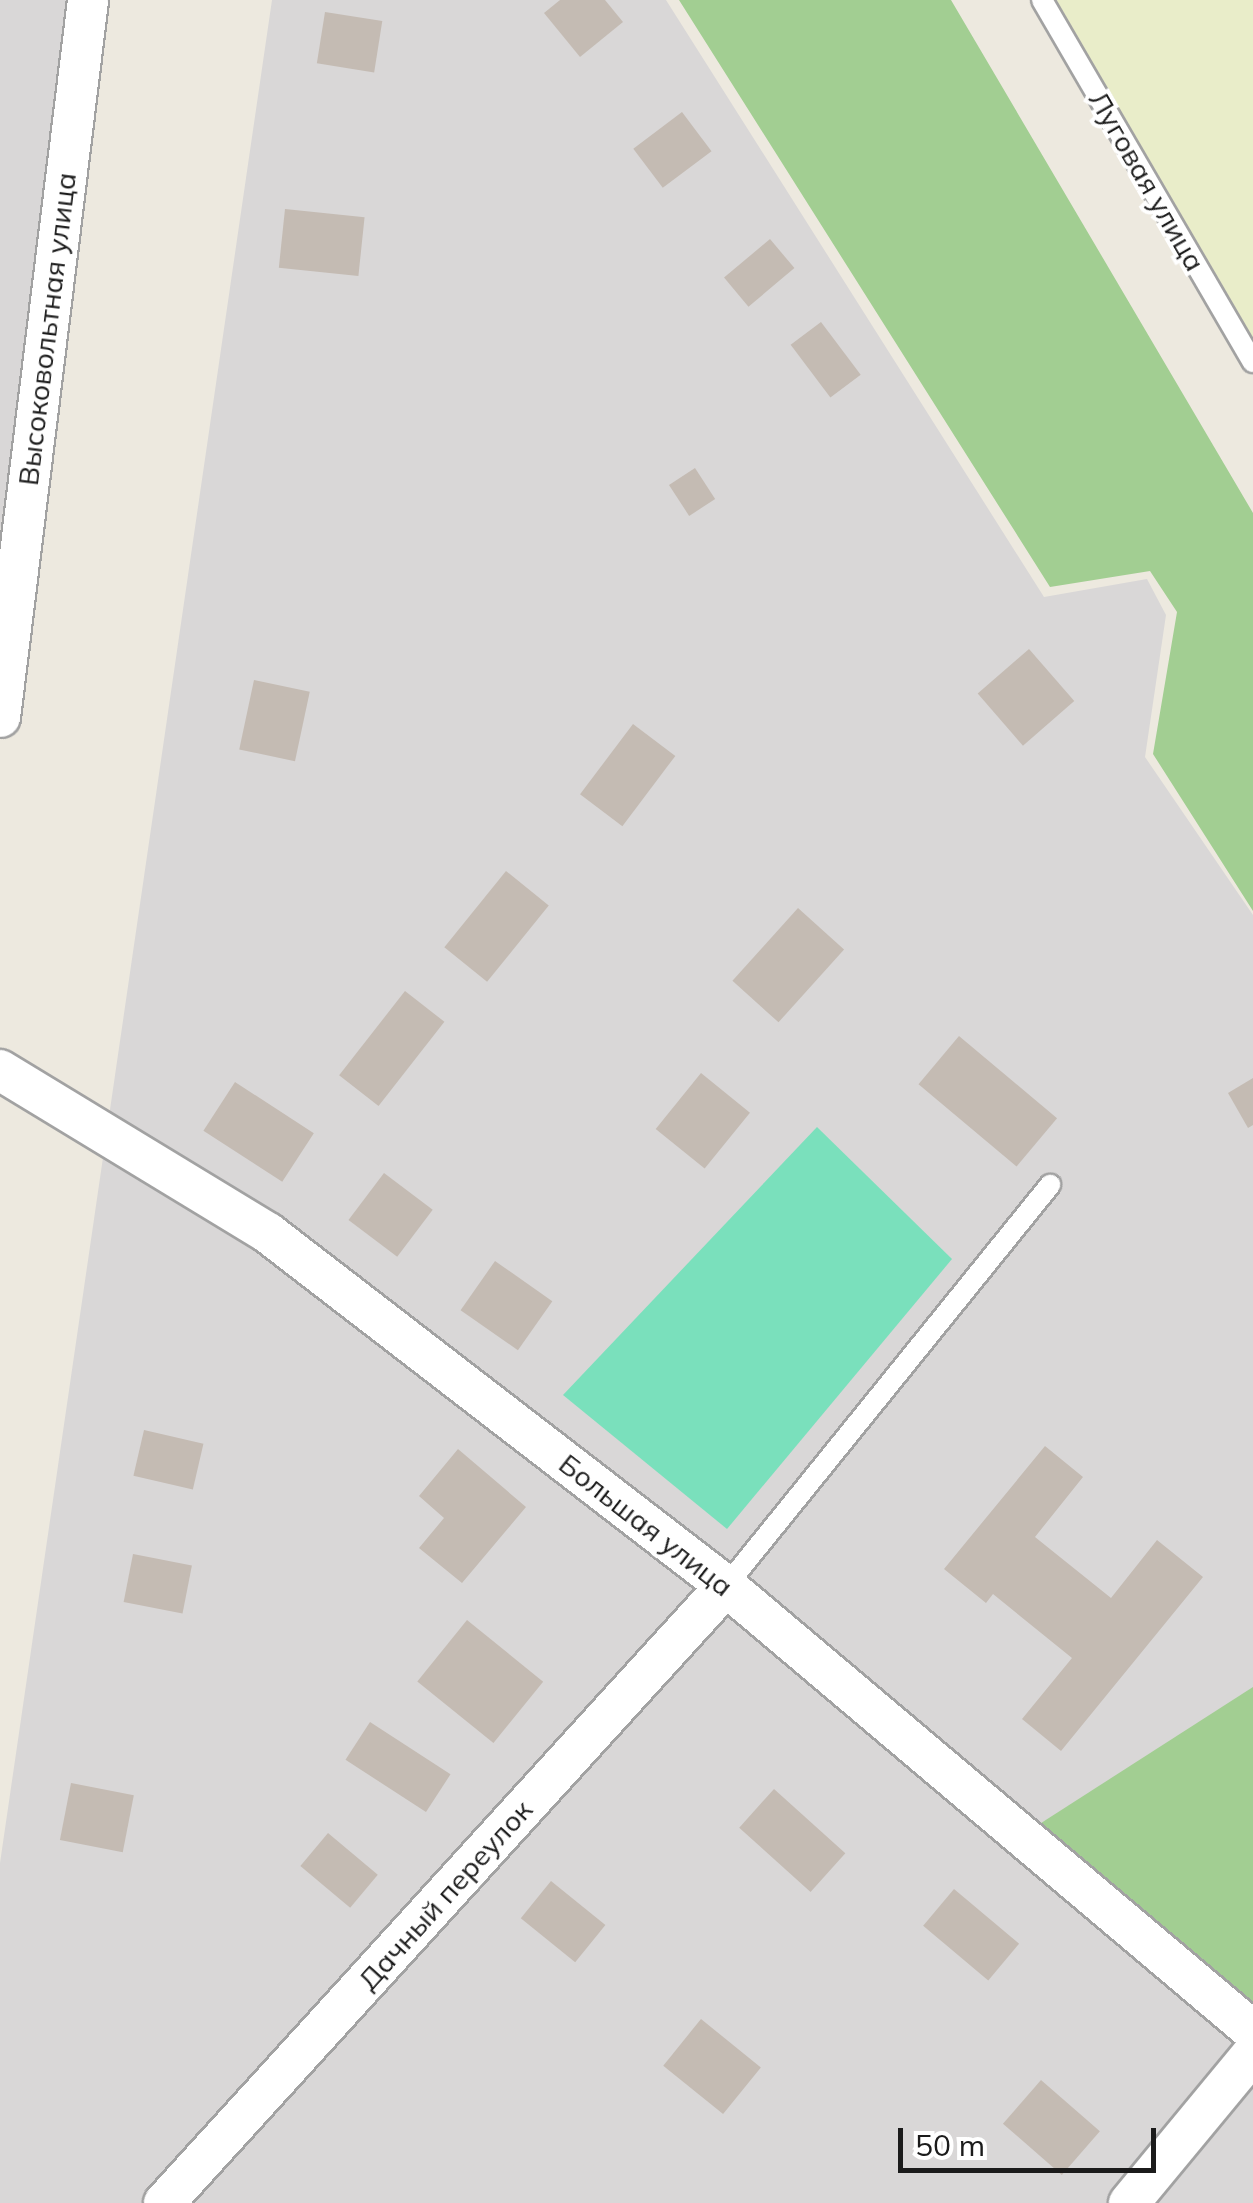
<!DOCTYPE html>
<meta charset="utf-8">
<style>
body{margin:0}
#map{position:relative;width:1253px;height:2203px;overflow:hidden;background:#ede9df;font-family:Mulish,sans-serif}
div>[style]{position:absolute}
[style*='--x']{left:calc(var(--x)*1px);top:calc(var(--y)*1px);width:calc(var(--w)*1px);rotate:calc(var(--a)*1deg)}
.residential>*{inset:0;background:#d9d7d7}
.farmland>*{inset:0;background:#e9edc9}
.forest>*{inset:0;background:#a2ce92}
.pitch>*{inset:0;background:#7ae0bc}
.building>*{inset:0;background:#c4bbb3;transform-origin:0 0}
.roads{filter:drop-shadow(2px 0 #a2a2a2) drop-shadow(-2px 0 #a2a2a2) drop-shadow(0 2px #a2a2a2) drop-shadow(0 -2px #a2a2a2)}
.lane>*{height:20px;margin:-10px;padding:0 10px;transform-origin:10px;border-radius:10px;background:#fff}
.street>*{height:40px;margin:-20px;padding:0 20px;transform-origin:20px;border-radius:20px;background:#fff}
span{translate:-50% -50%;white-space:nowrap;text-align:center;line-height:1.15;-webkit-text-stroke:8px #fff;paint-order:stroke}
.street-label{font-size:28px;color:#1b1b1b}
.scale{position:absolute;left:898px;top:2128px;width:258px;height:45px;box-sizing:border-box;border:5px solid #1b1b1b;border-top:0;padding-left:12px;font-size:30px;line-height:35px;white-space:nowrap;color:#1b1b1b;-webkit-text-stroke:8px #fff;paint-order:stroke}
</style>
<div id="map">
<div class="residential">
<i style="clip-path:polygon(0 0,71px 0,0 533px)"></i>
<i style="clip-path:polygon(272px 0,666px 0,1044px 597px,1147px 579px,1166px 615px,1145px 757px,1253px 915px,1253px 2203px,0 2203px,0 1863px)"></i>
</div>
<div class="farmland">
<i style="clip-path:polygon(1049px 0,1253px 0,1253px 350px)"></i>
</div>
<div class="forest">
<i style="clip-path:polygon(679px 0,951px 0,1253px 513px,1253px 911px,1153px 754px,1177px 612px,1150px 571px,1050px 587px)"></i>
<i style="clip-path:polygon(1253px 1687px,1253px 2012px,1038px 1825px)"></i>
</div>
<div class="pitch">
<i style="clip-path:polygon(817px 1127px,952px 1259px,727px 1529px,563px 1395px)"></i>
</div>
<div class="building">
<i style="clip-path:polygon(560px 0,605px 0,623px 22px,580px 57px,544px 13px)"></i>
<i style="left:325px;top:12px;width:58px;height:52px;rotate:9deg"></i>
<i style="left:682px;top:112px;width:49px;height:61px;rotate:53deg"></i>
<i style="left:285px;top:209px;width:80px;height:59px;rotate:6deg"></i>
<i style="left:770px;top:239px;width:38px;height:60px;rotate:50deg"></i>
<i style="left:821px;top:322px;width:66px;height:38px;rotate:53deg"></i>
<i style="left:695px;top:468px;width:37px;height:31px;rotate:57deg"></i>
<i style="left:1029px;top:649px;width:69px;height:68px;rotate:49deg"></i>
<i style="left:254px;top:680px;width:57px;height:71px;rotate:12deg"></i>
<i style="left:633px;top:724px;width:53px;height:88px;rotate:37deg"></i>
<i style="left:506px;top:871px;width:55px;height:98px;rotate:39deg"></i>
<i style="left:798px;top:908px;width:62px;height:98px;rotate:42deg"></i>
<i style="left:405px;top:991px;width:50px;height:107px;rotate:38deg"></i>
<i style="left:959px;top:1036px;width:128px;height:63px;rotate:40deg"></i>
<i style="left:701px;top:1073px;width:63px;height:72px;rotate:39deg"></i>
<i style="clip-path:polygon(1253px 1078px,1253px 1125px,1248px 1128px,1228px 1093px)"></i>
<i style="left:235px;top:1082px;width:94px;height:58px;rotate:33deg"></i>
<i style="left:384px;top:1173px;width:61px;height:59px;rotate:37deg"></i>
<i style="left:495px;top:1261px;width:70px;height:60px;rotate:35deg"></i>
<i style="left:144px;top:1430px;width:61px;height:47px;rotate:13deg"></i>
<i style="clip-path:polygon(1045px 1446px,1083px 1477px,1035px 1537px,1111px 1598px,1157px 1540px,1203px 1577px,1061px 1751px,1022px 1719px,1072px 1658px,993px 1594px,986px 1603px,944px 1569px)"></i>
<i style="clip-path:polygon(458px 1449px,526px 1507px,462px 1583px,419px 1548px,444px 1518px,419px 1496px)"></i>
<i style="left:133px;top:1554px;width:60px;height:49px;rotate:11deg"></i>
<i style="left:467px;top:1620px;width:98px;height:79px;rotate:39deg"></i>
<i style="left:370px;top:1722px;width:96px;height:45px;rotate:33deg"></i>
<i style="left:71px;top:1783px;width:64px;height:58px;rotate:11deg"></i>
<i style="left:774px;top:1789px;width:96px;height:52px;rotate:42deg"></i>
<i style="left:328px;top:1833px;width:65px;height:43px;rotate:40deg"></i>
<i style="left:551px;top:1881px;width:70px;height:48px;rotate:39deg"></i>
<i style="left:954px;top:1889px;width:85px;height:48px;rotate:40deg"></i>
<i style="left:701px;top:2019px;width:77px;height:60px;rotate:39deg"></i>
<i style="left:1041px;top:2080px;width:78px;height:58px;rotate:41deg"></i>
</div>
<div class="roads">
<div class="lane">
<i style="--x:1042;--y:0;--w:419;--a:59.8"></i>
<i style="--x:726;--y:1586;--w:516;--a:-51.06"></i>
</div>
<div class="street">
<i style="--x:0;--y:717;--w:722;--a:-83"></i>
<i style="--x:0;--y:1070;--w:314;--a:31.3"></i>
<i style="--x:268;--y:1233;--w:578;--a:37.62"></i>
<i style="--x:726;--y:1586;--w:690;--a:40.18"></i>
<i style="--x:164;--y:2203;--w:835;--a:-47.67"></i>
<i style="--x:1129;--y:2203;--w:195;--a:-50.4"></i>
</div>
</div>
<div class="street-label">
<span style="left:1147px;top:181px;rotate:60deg">Луговая улица</span>
<span style="left:47px;top:329px;rotate:-83deg">Высоковольтная улица</span>
<span style="left:646px;top:1525px;rotate:38deg">Большая улица</span>
<span style="left:445px;top:1895px;rotate:-48deg">Дачный переулок</span>
</div>
<div class="scale">50 m</div>
</div>
